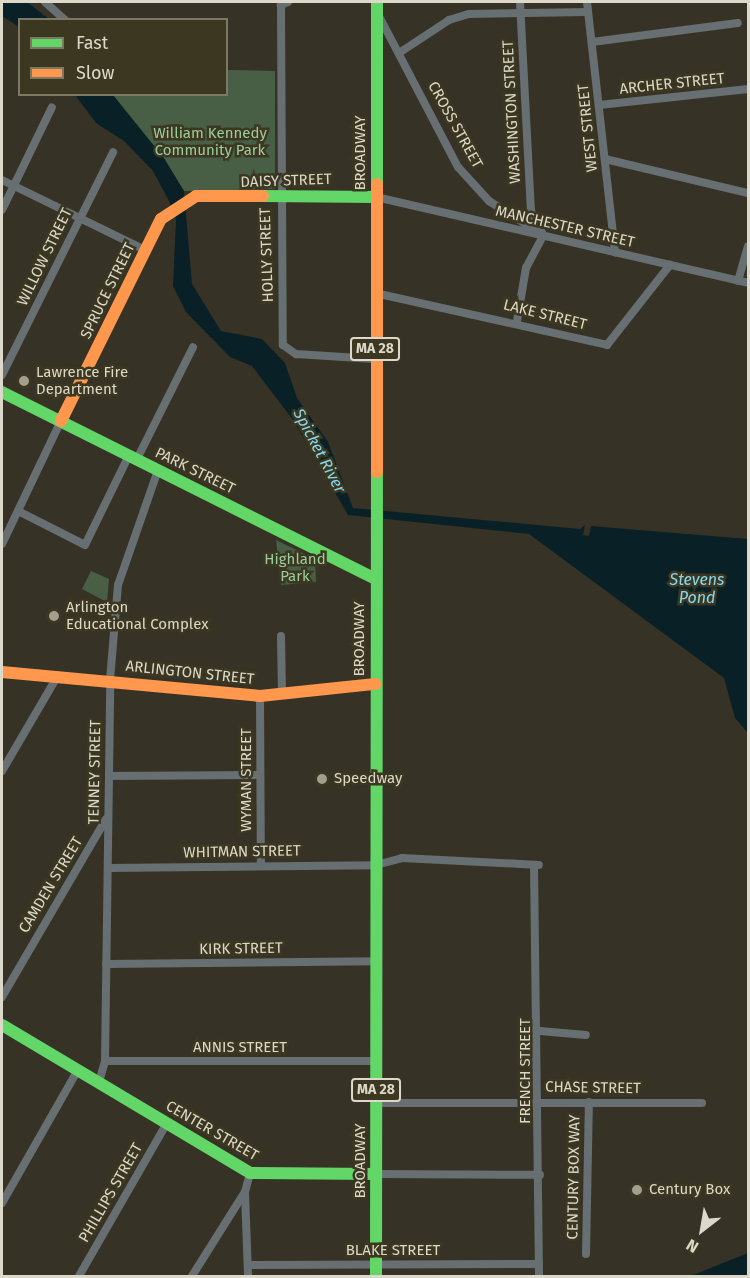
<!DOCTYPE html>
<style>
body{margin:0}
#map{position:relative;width:750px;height:1278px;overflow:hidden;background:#363326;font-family:"Fira Sans",sans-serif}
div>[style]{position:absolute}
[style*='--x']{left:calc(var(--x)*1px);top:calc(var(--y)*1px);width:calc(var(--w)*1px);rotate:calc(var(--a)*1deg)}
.green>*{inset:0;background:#485f46}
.water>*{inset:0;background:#092126}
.street>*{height:8px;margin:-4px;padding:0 4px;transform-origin:4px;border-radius:4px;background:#676f72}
.fast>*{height:12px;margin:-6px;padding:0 6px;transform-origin:6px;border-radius:6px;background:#63d668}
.slow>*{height:12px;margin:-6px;padding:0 6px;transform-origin:6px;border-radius:6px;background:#ff974d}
.dots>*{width:16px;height:16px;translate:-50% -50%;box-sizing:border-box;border:3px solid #3c3720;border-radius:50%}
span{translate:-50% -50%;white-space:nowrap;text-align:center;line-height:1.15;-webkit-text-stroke:5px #3c3720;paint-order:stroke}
.shield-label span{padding:2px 4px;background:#3c3720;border:2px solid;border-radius:4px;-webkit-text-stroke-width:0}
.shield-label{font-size:14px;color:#dcd9cb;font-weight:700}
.street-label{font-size:15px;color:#dcd9cb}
.park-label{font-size:15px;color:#9bcd9c}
.poi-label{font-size:15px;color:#dcd9cb}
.left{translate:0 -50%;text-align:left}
.water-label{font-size:16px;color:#86d8ef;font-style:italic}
.frame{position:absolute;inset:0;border:3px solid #dcd9cb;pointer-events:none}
.legend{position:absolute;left:18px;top:18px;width:210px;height:78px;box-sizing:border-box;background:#3c3720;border:2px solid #7c7864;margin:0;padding:8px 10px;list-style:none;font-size:18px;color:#dcd9cb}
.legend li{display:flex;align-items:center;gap:12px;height:30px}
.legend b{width:30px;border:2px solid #7c7864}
.north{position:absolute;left:672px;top:1200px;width:60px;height:60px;-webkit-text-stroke:4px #3c3720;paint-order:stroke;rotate:211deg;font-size:16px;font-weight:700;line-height:24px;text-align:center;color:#dcd9cb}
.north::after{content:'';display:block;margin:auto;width:21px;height:27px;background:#dcd9cb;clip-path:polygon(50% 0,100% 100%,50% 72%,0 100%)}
</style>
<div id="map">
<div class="green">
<i style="clip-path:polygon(227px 70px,275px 71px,275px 189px,184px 191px,113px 95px,226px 94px)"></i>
<i style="clip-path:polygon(276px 540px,315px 559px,316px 582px,281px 585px)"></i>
<i style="clip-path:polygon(91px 571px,109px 579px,107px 602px,82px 589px)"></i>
</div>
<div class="water">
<i style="clip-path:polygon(2px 2px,27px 2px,49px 19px,20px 20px,19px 27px,2px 16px)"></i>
<i style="clip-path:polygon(75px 95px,113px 95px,164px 158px,184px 191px,192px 284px,221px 331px,262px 339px,285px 363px,297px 398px,328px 442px,353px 508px,580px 529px,585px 525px,583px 535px,589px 536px,591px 526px,748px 539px,748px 733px,735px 718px,724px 678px,529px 534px,348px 515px,293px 420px,252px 366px,230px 357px,186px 312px,173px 286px,176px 219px,169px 201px,153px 171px,124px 141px,96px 123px)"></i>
<i style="clip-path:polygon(748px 1253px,748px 1276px,691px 1276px,718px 1265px)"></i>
</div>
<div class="street">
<i style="--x:45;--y:2;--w:27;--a:42"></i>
<i style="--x:288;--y:2;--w:8;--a:157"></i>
<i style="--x:281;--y:5;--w:340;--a:89.7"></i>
<i style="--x:283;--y:345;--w:16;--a:35"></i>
<i style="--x:296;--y:354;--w:79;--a:3.6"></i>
<i style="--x:520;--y:2;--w:209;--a:87"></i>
<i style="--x:531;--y:211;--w:27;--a:63"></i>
<i style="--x:587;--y:2;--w:252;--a:83.6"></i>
<i style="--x:380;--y:18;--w:168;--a:62.4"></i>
<i style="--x:458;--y:167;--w:46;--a:47.6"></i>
<i style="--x:489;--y:201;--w:58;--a:32.3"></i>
<i style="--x:592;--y:42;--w:147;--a:-7.4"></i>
<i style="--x:399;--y:53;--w:60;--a:-33.4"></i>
<i style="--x:449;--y:20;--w:21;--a:-17"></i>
<i style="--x:469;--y:14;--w:119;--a:-1"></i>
<i style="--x:599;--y:105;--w:150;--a:-6.1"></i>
<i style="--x:605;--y:159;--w:147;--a:13.4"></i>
<i style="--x:2;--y:180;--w:159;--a:26.1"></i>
<i style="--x:376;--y:197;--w:382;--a:13"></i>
<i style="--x:2;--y:210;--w:114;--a:-64.1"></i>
<i style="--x:738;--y:281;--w:36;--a:-74"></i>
<i style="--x:375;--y:293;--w:238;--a:12.6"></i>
<i style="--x:607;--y:345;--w:102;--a:-51.8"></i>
<i style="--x:517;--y:321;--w:54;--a:-80.4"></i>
<i style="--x:526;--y:268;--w:36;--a:-62"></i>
<i style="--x:2;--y:375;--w:249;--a:-63.5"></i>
<i style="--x:137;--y:459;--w:125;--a:-63.4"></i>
<i style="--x:18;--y:511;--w:75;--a:26.9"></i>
<i style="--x:85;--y:545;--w:100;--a:-63.9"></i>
<i style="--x:2;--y:544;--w:136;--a:-64.4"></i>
<i style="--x:281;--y:636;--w:59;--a:89"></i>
<i style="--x:260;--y:696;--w:169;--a:89.7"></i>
<i style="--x:2;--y:771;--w:111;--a:-59.7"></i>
<i style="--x:109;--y:776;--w:151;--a:-0.4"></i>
<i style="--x:534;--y:865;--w:411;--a:89.3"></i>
<i style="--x:108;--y:868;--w:268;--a:-0.6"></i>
<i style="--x:376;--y:865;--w:27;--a:-15"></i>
<i style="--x:402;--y:858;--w:137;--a:2.9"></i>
<i style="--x:106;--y:964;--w:270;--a:-0.6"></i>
<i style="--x:2;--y:997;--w:206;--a:-59.7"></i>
<i style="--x:540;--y:1031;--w:46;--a:5"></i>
<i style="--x:105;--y:1061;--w:271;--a:0"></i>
<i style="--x:99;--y:1082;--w:22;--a:-74"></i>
<i style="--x:105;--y:1061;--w:381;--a:-89.2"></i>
<i style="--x:110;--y:680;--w:95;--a:-85.2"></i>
<i style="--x:118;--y:585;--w:122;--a:-70.8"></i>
<i style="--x:376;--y:1103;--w:326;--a:0"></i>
<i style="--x:376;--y:1174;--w:164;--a:0.3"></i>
<i style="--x:245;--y:1193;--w:83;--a:87.9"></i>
<i style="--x:2;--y:1203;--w:153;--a:-60.3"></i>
<i style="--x:586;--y:1254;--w:152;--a:-88.9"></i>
<i style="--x:248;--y:1265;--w:291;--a:-0.2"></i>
<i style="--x:79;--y:1276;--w:177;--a:-60.1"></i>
<i style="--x:192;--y:1276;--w:99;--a:-57.8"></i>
<i style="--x:245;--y:1192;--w:20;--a:-75"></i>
</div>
<div class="fast">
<i style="--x:377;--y:184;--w:182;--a:-90"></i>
<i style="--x:263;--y:196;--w:113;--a:0.5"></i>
<i style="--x:2;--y:392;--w:417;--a:26.6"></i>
<i style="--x:2;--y:1025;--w:289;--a:30.8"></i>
<i style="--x:250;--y:1173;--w:126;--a:0.5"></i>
<i style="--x:376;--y:1276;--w:804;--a:-89.93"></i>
</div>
<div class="slow">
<i style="--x:61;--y:421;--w:225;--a:-63.7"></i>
<i style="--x:161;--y:219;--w:42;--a:-33.3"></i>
<i style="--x:196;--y:196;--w:67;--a:0"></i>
<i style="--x:377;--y:472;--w:288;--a:-90"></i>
<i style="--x:2;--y:672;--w:259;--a:5.3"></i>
<i style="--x:260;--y:696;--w:116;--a:-6"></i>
</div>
<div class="dots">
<i style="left:24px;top:381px;background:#a29f91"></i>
<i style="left:54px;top:616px;background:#a29f91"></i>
<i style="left:322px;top:779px;background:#a29f91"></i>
<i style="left:637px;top:1190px;background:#a29f91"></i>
</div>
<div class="shield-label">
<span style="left:375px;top:349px">MA 28</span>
<span style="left:376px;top:1090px">MA 28</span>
</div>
<div class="street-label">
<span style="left:672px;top:84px;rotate:-6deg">ARCHER STREET</span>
<span style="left:512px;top:112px;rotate:-93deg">WASHINGTON STREET</span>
<span style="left:455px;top:125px;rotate:61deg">CROSS STREET</span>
<span style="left:588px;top:128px;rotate:-96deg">WEST STREET</span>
<span style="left:361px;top:153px;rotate:-90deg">BROADWAY</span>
<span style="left:286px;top:181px;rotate:-2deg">DAISY STREET</span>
<span style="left:565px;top:227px;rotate:13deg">MANCHESTER STREET</span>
<span style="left:267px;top:255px;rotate:-92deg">HOLLY STREET</span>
<span style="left:45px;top:257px;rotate:-64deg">WILLOW STREET</span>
<span style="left:108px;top:291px;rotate:-64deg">SPRUCE STREET</span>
<span style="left:545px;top:315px;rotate:14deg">LAKE STREET</span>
<span style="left:195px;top:471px;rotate:26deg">PARK STREET</span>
<span style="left:360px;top:639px;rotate:-90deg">BROADWAY</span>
<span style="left:190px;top:673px;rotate:6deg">ARLINGTON STREET</span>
<span style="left:95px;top:772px;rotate:-89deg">TENNEY STREET</span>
<span style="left:247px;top:780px;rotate:-90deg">WYMAN STREET</span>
<span style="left:242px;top:852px;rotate:-1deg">WHITMAN STREET</span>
<span style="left:51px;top:885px;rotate:-59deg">CAMDEN STREET</span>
<span style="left:241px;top:949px;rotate:-1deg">KIRK STREET</span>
<span style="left:240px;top:1048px">ANNIS STREET</span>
<span style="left:526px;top:1071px;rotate:-90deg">FRENCH STREET</span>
<span style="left:593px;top:1088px;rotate:1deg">CHASE STREET</span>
<span style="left:212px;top:1131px;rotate:30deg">CENTER STREET</span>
<span style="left:361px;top:1161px;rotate:-90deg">BROADWAY</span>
<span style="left:574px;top:1177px;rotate:-89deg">CENTURY BOX WAY</span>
<span style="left:111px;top:1193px;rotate:-60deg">PHILLIPS STREET</span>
<span style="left:393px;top:1251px">BLAKE STREET</span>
</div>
<div class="park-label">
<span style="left:210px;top:142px">William Kennedy<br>Community Park</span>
<span style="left:295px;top:568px">Highland<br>Park</span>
</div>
<div class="poi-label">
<span class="left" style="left:36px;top:381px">Lawrence Fire<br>Department</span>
<span class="left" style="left:66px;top:616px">Arlington<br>Educational Complex</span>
<span class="left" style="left:334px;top:779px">Speedway</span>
<span class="left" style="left:649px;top:1190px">Century Box</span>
</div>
<div class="water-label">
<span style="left:319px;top:451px;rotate:62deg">Spicket River</span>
<span style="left:697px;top:589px">Stevens<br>Pond</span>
</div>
<div class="frame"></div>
<ul class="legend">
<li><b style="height:8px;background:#63d668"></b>Fast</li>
<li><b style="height:8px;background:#ff974d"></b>Slow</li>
</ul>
<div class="north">N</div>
</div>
